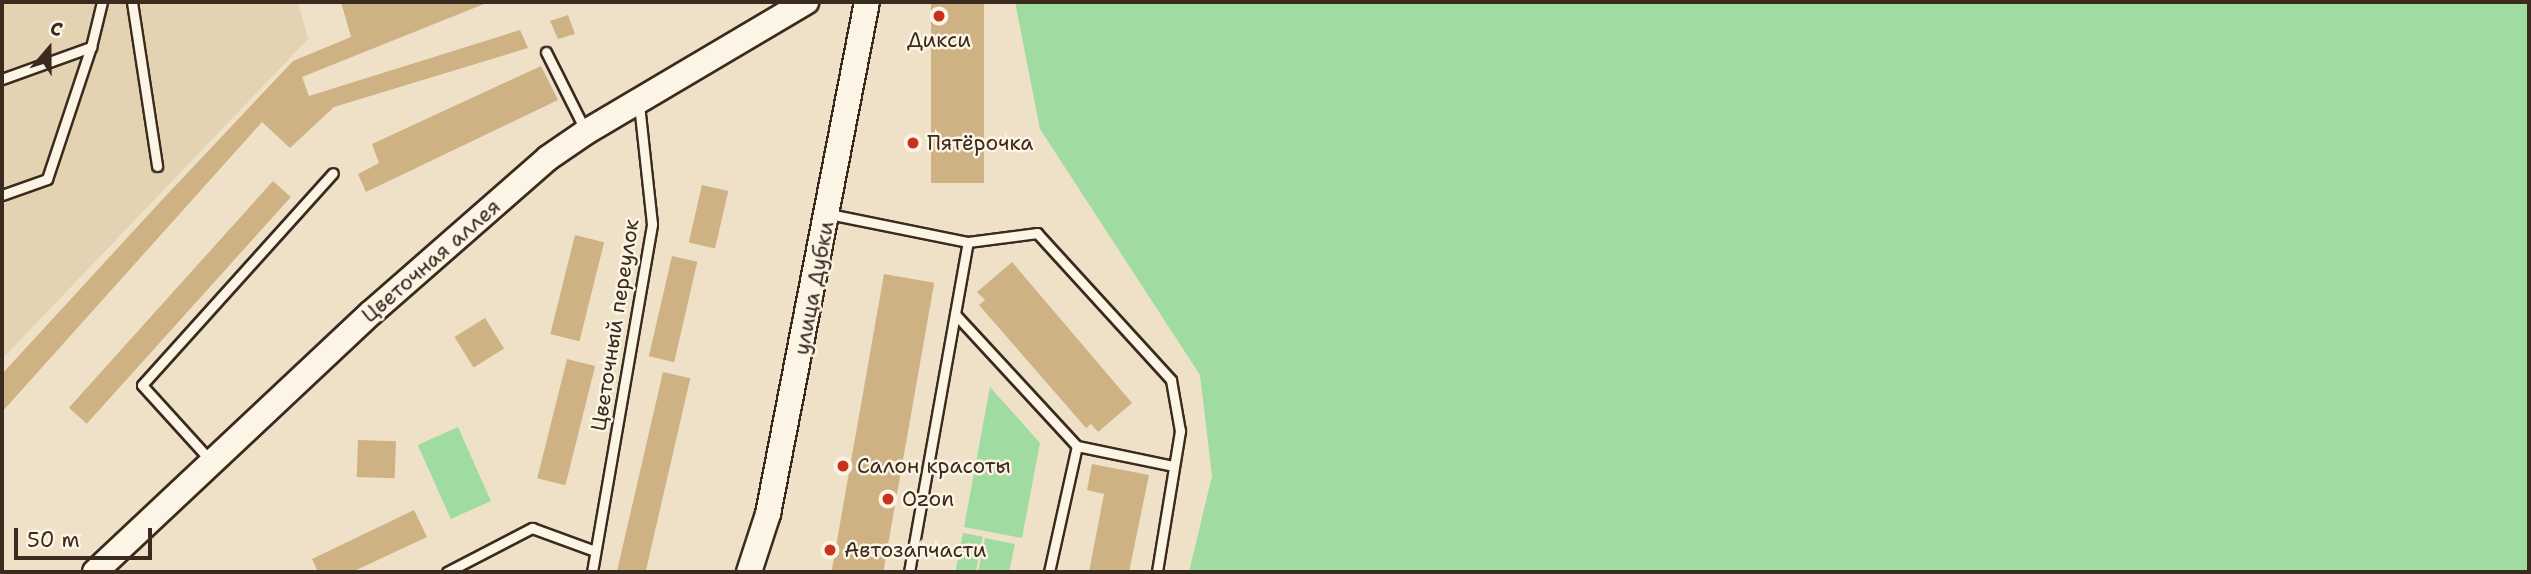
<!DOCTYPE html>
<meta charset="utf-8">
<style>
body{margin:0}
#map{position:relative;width:2531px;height:574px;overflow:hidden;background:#eee1c8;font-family:"Shantell Sans",sans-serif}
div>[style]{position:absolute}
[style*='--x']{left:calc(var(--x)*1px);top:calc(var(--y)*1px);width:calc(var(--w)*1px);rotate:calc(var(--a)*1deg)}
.built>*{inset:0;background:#e4d3b3}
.green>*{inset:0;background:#a0dba2;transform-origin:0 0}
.building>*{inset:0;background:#ceb283;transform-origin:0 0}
.roads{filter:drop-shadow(2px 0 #3b2a1e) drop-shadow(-2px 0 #3b2a1e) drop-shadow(0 2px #3b2a1e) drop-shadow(0 -2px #3b2a1e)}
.lane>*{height:9px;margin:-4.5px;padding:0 4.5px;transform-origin:4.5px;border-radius:4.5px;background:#fcf5e5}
.secondary>*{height:24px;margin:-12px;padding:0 12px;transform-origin:12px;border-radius:12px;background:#fcf5e5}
.dots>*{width:19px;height:19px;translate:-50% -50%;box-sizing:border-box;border:4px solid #fcf5e5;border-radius:50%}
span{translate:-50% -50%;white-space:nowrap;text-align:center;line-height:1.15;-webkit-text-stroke:5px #fcf5e5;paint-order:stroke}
.poi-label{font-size:21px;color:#3b2a1e}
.left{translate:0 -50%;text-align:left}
.street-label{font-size:21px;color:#3b2a1e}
.frame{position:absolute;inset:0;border:4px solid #3b2a1e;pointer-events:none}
.north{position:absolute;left:14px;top:14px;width:70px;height:70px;-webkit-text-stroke:5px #fcf5e5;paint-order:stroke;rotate:20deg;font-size:19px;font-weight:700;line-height:28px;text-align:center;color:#3b2a1e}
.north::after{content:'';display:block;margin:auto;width:24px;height:32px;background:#3b2a1e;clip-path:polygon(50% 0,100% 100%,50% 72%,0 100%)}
.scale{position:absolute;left:14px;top:528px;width:138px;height:32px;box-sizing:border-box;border:4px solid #3b2a1e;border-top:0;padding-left:9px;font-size:21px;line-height:24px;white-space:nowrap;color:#3b2a1e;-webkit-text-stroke:5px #fcf5e5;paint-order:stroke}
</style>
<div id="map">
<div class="built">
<i style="clip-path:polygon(2px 2px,298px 2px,308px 39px,2px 359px)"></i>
</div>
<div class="green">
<i style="clip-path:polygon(1015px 2px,2529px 2px,2529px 572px,1189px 572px,1212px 476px,1200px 375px,1040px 129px)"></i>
<i style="clip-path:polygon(990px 387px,1040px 443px,1022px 538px,964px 527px)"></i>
<i style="left:458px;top:427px;width:81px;height:44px;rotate:66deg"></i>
<i style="left:963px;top:533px;width:20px;height:40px;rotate:11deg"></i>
<i style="clip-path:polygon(985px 538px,1015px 544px,1009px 572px,978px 572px)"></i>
</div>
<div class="building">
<i style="clip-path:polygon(341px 2px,489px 2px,302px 77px,309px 96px,520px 30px,528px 48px,334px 107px,290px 148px,262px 122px,2px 412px,2px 374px,161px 201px,293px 61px,351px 37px)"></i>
<i style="left:931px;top:2px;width:53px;height:181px"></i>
<i style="clip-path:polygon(568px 15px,575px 34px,558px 39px,550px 21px)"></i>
<i style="clip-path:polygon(541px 66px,558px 100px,366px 192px,358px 174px,379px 163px,372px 144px)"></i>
<i style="left:273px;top:181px;width:24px;height:305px;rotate:42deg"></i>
<i style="left:702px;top:185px;width:27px;height:59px;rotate:13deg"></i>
<i style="left:575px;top:235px;width:30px;height:102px;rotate:14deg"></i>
<i style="left:672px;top:256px;width:26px;height:103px;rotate:13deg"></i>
<i style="clip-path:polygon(1012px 262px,1132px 403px,1098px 432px,1091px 424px,1086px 428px,979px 305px,985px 300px,977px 292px)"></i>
<i style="left:884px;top:274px;width:51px;height:303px;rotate:10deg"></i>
<i style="left:485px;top:318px;width:36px;height:36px;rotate:58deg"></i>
<i style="left:567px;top:359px;width:29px;height:123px;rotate:14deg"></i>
<i style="left:663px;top:372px;width:28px;height:204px;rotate:13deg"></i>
<i style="left:358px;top:440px;width:38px;height:37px;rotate:2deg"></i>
<i style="clip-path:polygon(1092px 464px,1149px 475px,1129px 572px,1089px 572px,1104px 494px,1087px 490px)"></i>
<i style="clip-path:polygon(414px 510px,427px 537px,352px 572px,318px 572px,312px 559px)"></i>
</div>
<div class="roads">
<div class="lane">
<i style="--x:132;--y:2;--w:166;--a:81.3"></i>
<i style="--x:546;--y:52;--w:87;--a:63.4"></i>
<i style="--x:2;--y:79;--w:95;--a:-19.8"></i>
<i style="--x:2;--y:195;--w:48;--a:-19.6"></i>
<i style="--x:47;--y:179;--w:139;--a:-71.6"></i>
<i style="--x:91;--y:47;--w:46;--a:-76.3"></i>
<i style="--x:829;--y:214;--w:142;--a:11.4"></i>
<i style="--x:968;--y:242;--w:70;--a:-7.4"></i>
<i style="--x:1037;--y:233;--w:199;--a:47.6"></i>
<i style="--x:1171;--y:380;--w:52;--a:80"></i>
<i style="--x:1180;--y:431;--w:143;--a:99.3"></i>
<i style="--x:955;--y:314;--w:180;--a:47.3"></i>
<i style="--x:210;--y:460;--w:101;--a:-132.2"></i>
<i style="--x:142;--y:385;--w:285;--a:-48"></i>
<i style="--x:447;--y:572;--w:96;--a:-27.4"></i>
<i style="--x:532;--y:528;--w:67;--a:20.1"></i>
<i style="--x:592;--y:572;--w:353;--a:-80.2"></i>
<i style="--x:652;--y:224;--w:121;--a:-96.2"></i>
<i style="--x:909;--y:572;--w:335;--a:-79.9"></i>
<i style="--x:1049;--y:572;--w:129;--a:-77.5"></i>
<i style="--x:1077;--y:446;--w:99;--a:11.7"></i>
</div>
<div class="secondary">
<i style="--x:95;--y:572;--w:378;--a:-43.2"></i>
<i style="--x:371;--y:313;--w:235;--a:-41.2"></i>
<i style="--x:548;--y:158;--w:46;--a:-34.4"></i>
<i style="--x:586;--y:132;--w:256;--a:-30.6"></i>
<i style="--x:749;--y:572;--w:61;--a:-71.9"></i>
<i style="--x:768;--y:514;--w:521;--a:-79.06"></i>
</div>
</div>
<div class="dots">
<i style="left:939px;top:16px;background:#c8321e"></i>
<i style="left:913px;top:143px;background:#c8321e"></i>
<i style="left:843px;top:466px;background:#c8321e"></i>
<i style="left:888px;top:499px;background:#c8321e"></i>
<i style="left:830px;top:550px;background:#c8321e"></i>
</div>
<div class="poi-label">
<span style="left:939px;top:40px">Дикси</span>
<span class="left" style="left:927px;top:143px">Пятёрочка</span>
<span class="left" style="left:857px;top:466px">Салон красоты</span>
<span class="left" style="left:902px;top:499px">Ozon</span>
<span class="left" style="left:844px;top:550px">Автозапчасти</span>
</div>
<div class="street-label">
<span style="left:431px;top:261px;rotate:-41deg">Цветочная аллея</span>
<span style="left:814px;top:288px;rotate:-79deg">улица Дубки</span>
<span style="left:615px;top:325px;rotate:-81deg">Цветочный переулок</span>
</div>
<div class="frame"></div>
<div class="north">С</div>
<div class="scale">50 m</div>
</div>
